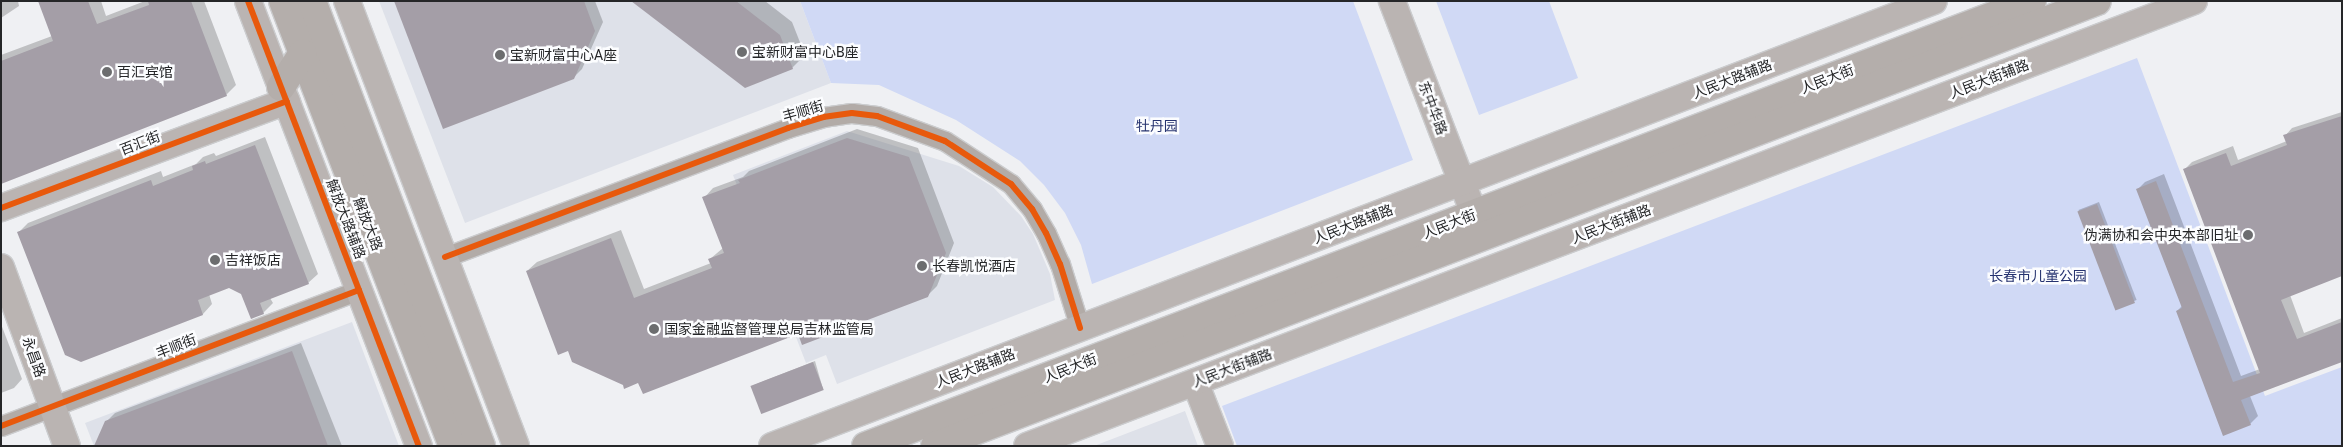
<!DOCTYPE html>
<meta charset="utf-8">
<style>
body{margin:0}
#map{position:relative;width:2343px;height:447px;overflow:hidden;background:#eff0f3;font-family:Roboto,"Noto Sans SC",sans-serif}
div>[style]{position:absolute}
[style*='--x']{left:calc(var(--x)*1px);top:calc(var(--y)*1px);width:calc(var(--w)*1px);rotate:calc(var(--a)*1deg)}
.built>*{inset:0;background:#dee1e9}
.green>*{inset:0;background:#d0d9f5}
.shadow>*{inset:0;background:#0003;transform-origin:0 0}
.building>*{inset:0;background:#a49ea7;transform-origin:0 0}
.roads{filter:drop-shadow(1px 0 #cbccce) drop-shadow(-1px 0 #cbccce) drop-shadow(0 1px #cbccce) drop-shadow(0 -1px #cbccce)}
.street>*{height:19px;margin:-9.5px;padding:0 9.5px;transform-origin:9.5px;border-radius:9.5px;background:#b2aba7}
.secondary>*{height:26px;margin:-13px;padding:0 13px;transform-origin:13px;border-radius:13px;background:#bab4b2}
.primary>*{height:28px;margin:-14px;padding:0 14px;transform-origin:14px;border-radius:14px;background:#b4aeab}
.cycleway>*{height:6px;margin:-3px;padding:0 3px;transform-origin:3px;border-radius:3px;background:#e8590c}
.dots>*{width:14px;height:14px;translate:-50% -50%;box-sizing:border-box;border:2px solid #fcfdff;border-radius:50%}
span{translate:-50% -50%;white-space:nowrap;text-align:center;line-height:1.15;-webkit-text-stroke:5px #fcfdff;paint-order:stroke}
.poi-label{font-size:14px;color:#252628}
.left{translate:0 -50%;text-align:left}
.right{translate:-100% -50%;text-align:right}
.street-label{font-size:14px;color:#252628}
.park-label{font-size:14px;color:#273470}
.frame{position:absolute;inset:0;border:2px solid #252628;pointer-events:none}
</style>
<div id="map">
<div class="built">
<i style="clip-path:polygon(379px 1px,800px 1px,831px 83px,465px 223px)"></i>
<i style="clip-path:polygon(847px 131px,959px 166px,993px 187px,1021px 216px,1033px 234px,1050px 274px,1055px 300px,837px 384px,826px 355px,806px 363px,733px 175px)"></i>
<i style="clip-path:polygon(352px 322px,399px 446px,94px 446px,85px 423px)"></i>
<i style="clip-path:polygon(1185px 411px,1198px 446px,1094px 446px)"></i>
</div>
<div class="green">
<i style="clip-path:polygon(800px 1px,1353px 1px,1413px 160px,1092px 284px,1081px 245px,1065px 213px,1044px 185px,1020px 161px,956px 120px,879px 85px,831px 83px)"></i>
<i style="clip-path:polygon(1436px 1px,1549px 1px,1578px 78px,1479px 115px)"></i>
<i style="clip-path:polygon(2137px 58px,2265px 396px,2342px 367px,2342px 446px,1237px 446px,1222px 406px)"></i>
</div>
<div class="shadow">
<i style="clip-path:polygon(1px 1px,18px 1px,19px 6px,1px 18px)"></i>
<i style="clip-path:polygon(39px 1px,101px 1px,106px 16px,145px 1px,204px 1px,236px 85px,226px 95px,1px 183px,1px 55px,52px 36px)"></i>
<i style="clip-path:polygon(395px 1px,595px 1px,603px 22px,582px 69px,573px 78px)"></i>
<i style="clip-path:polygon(637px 1px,765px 1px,792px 22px,805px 55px,792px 68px)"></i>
<i style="clip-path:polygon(2342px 112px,2342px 275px,2290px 295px,2304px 333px,2342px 318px,2342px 361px,2250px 396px,2258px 416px,2250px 424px,2177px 311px,2182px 306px,2138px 189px,2145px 182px,2164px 174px,2241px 376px,2260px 369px,2184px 170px,2192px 162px,2233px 146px,2238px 160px,2287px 141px,2285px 136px,2292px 128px)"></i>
<i style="clip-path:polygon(857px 129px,918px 148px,954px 243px,937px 286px,927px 296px,639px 382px,527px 271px,537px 262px,621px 230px,644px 289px,711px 263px,710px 259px,723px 248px,704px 198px,713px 188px,743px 177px,749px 171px)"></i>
<i style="clip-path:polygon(265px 137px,318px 274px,308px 283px,270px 298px,273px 303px,263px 313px,242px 293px,229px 287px,209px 294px,212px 304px,203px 314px,81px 361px,19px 232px,28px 223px,161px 171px,163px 177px,196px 164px,203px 157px,214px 153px,216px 156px)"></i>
<i style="left:2099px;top:202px;width:105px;height:22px;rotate:69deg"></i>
<i style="clip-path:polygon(1px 324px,22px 379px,14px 388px,1px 393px)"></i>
<i style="clip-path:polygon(301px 343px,342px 446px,100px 446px,106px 422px,115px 413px)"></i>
<i style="clip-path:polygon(815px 361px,823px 389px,752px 387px,754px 385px)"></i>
</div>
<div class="building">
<i style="clip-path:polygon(38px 1px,88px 1px,97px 24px,149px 5px,148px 1px,191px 1px,227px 96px,1px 184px,1px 61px,53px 41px)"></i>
<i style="clip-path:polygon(394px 1px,584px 1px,595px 31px,574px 79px,443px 129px)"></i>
<i style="clip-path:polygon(631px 1px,736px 1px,780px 35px,793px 69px,745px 88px)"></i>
<i style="clip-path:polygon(2342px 116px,2342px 276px,2281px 300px,2297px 339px,2342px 322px,2342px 362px,2241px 400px,2251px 425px,2223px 436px,2176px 311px,2182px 308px,2136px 189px,2156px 181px,2233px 382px,2260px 373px,2183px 169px,2226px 153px,2231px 166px,2287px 145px,2283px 135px)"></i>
<i style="clip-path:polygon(847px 138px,909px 157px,946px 253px,928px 297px,802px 345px,798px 334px,643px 394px,638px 383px,624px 389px,623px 385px,572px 362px,568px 351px,558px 355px,526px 271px,611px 238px,634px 298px,712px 268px,708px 259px,724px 253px,702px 197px,740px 183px,738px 180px)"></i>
<i style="clip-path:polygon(255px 145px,309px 284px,260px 303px,264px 314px,251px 319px,241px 294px,229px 288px,198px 300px,203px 315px,81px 362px,65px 355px,17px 232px,151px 180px,153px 186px,193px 170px,192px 166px,205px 161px,206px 164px)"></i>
<i style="left:2097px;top:204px;width:106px;height:21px;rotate:69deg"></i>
<i style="clip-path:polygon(292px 351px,328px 446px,94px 446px,105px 421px)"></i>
<i style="left:813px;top:362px;width:30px;height:67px;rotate:69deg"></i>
</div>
<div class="roads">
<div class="street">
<i style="--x:445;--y:257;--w:366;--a:-20.6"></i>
<i style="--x:788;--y:128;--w:37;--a:-17"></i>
<i style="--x:823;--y:117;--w:29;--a:-8"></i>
<i style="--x:852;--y:113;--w:25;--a:7"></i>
<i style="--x:877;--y:116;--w:72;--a:20.2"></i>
<i style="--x:945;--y:141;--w:79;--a:33.1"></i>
<i style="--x:1011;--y:184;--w:33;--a:50"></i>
<i style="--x:1032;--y:209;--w:28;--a:60"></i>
<i style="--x:1046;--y:233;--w:34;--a:66"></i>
<i style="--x:1060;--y:264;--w:67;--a:72.6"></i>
<i style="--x:1;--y:426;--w:383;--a:-20.8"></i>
</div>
<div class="secondary">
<i style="--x:248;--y:1;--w:477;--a:69"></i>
<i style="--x:347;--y:1;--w:476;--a:69.2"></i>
<i style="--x:1392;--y:1;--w:228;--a:68.9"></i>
<i style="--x:1;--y:208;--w:305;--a:-20.5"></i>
<i style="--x:1;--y:267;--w:191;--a:69.8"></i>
<i style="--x:1195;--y:382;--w:69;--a:68.7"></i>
<i style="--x:772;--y:446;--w:1244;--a:-20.95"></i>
<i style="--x:1027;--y:446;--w:1249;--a:-20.87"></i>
</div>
<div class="primary">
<i style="--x:283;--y:1;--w:476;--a:69.1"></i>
<i style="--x:312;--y:1;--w:476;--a:69.2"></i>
<i style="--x:281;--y:87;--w:40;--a:-57.1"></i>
<i style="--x:866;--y:446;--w:1248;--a:-20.89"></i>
<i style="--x:935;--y:446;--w:1244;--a:-20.95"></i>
</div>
</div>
<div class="cycleway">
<i style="--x:248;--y:1;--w:477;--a:69"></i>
<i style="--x:1;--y:208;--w:305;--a:-20.5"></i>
<i style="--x:445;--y:257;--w:366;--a:-20.6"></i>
<i style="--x:788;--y:128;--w:37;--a:-17"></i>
<i style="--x:823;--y:117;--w:29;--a:-8"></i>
<i style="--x:852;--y:113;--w:25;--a:7"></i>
<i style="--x:877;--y:116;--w:72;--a:20.2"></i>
<i style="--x:945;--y:141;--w:79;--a:33.1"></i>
<i style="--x:1011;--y:184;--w:33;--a:50"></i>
<i style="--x:1032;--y:209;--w:28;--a:60"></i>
<i style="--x:1046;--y:233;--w:34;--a:66"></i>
<i style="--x:1060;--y:264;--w:67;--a:72.6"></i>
<i style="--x:1;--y:426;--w:383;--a:-20.8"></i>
</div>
<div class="dots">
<i style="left:742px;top:52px;background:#6c6d6f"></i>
<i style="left:500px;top:55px;background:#6c6d6f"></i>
<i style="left:107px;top:72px;background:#6c6d6f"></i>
<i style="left:2248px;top:235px;background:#6c6d6f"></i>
<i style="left:215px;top:260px;background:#6c6d6f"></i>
<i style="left:922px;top:266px;background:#6c6d6f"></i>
<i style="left:654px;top:329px;background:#6c6d6f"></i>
</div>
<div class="poi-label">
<span class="left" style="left:752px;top:52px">宝新财富中心B座</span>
<span class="left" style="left:510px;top:55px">宝新财富中心A座</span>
<span class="left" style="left:117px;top:72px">百汇宾馆</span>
<span class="right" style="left:2238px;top:235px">伪满协和会中央本部旧址</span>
<span class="left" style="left:225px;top:260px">吉祥饭店</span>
<span class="left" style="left:932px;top:266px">长春凯悦酒店</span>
<span class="left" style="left:664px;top:329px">国家金融监督管理总局吉林监管局</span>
</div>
<div class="street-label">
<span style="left:1732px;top:79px;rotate:-21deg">人民大路辅路</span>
<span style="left:1827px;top:79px;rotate:-21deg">人民大街</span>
<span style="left:1989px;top:79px;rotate:-21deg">人民大街辅路</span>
<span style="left:1433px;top:108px;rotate:69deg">东中华路</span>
<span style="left:803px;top:111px;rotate:-16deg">丰顺街</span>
<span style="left:140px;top:143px;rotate:-21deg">百汇街</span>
<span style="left:346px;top:219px;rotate:69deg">解放大路辅路</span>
<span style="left:368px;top:224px;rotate:69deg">解放大路</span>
<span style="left:1353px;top:224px;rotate:-21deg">人民大路辅路</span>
<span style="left:1449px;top:224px;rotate:-21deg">人民大街</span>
<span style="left:1611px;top:224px;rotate:-21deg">人民大街辅路</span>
<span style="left:176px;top:346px;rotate:-21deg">丰顺街</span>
<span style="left:34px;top:357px;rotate:70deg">永昌路</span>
<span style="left:975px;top:368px;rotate:-21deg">人民大路辅路</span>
<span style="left:1070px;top:368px;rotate:-21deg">人民大街</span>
<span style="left:1232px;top:368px;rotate:-21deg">人民大街辅路</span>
</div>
<div class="park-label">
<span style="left:1157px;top:126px">牡丹园</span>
<span style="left:2038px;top:276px">长春市儿童公园</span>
</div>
<div class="frame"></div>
</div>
